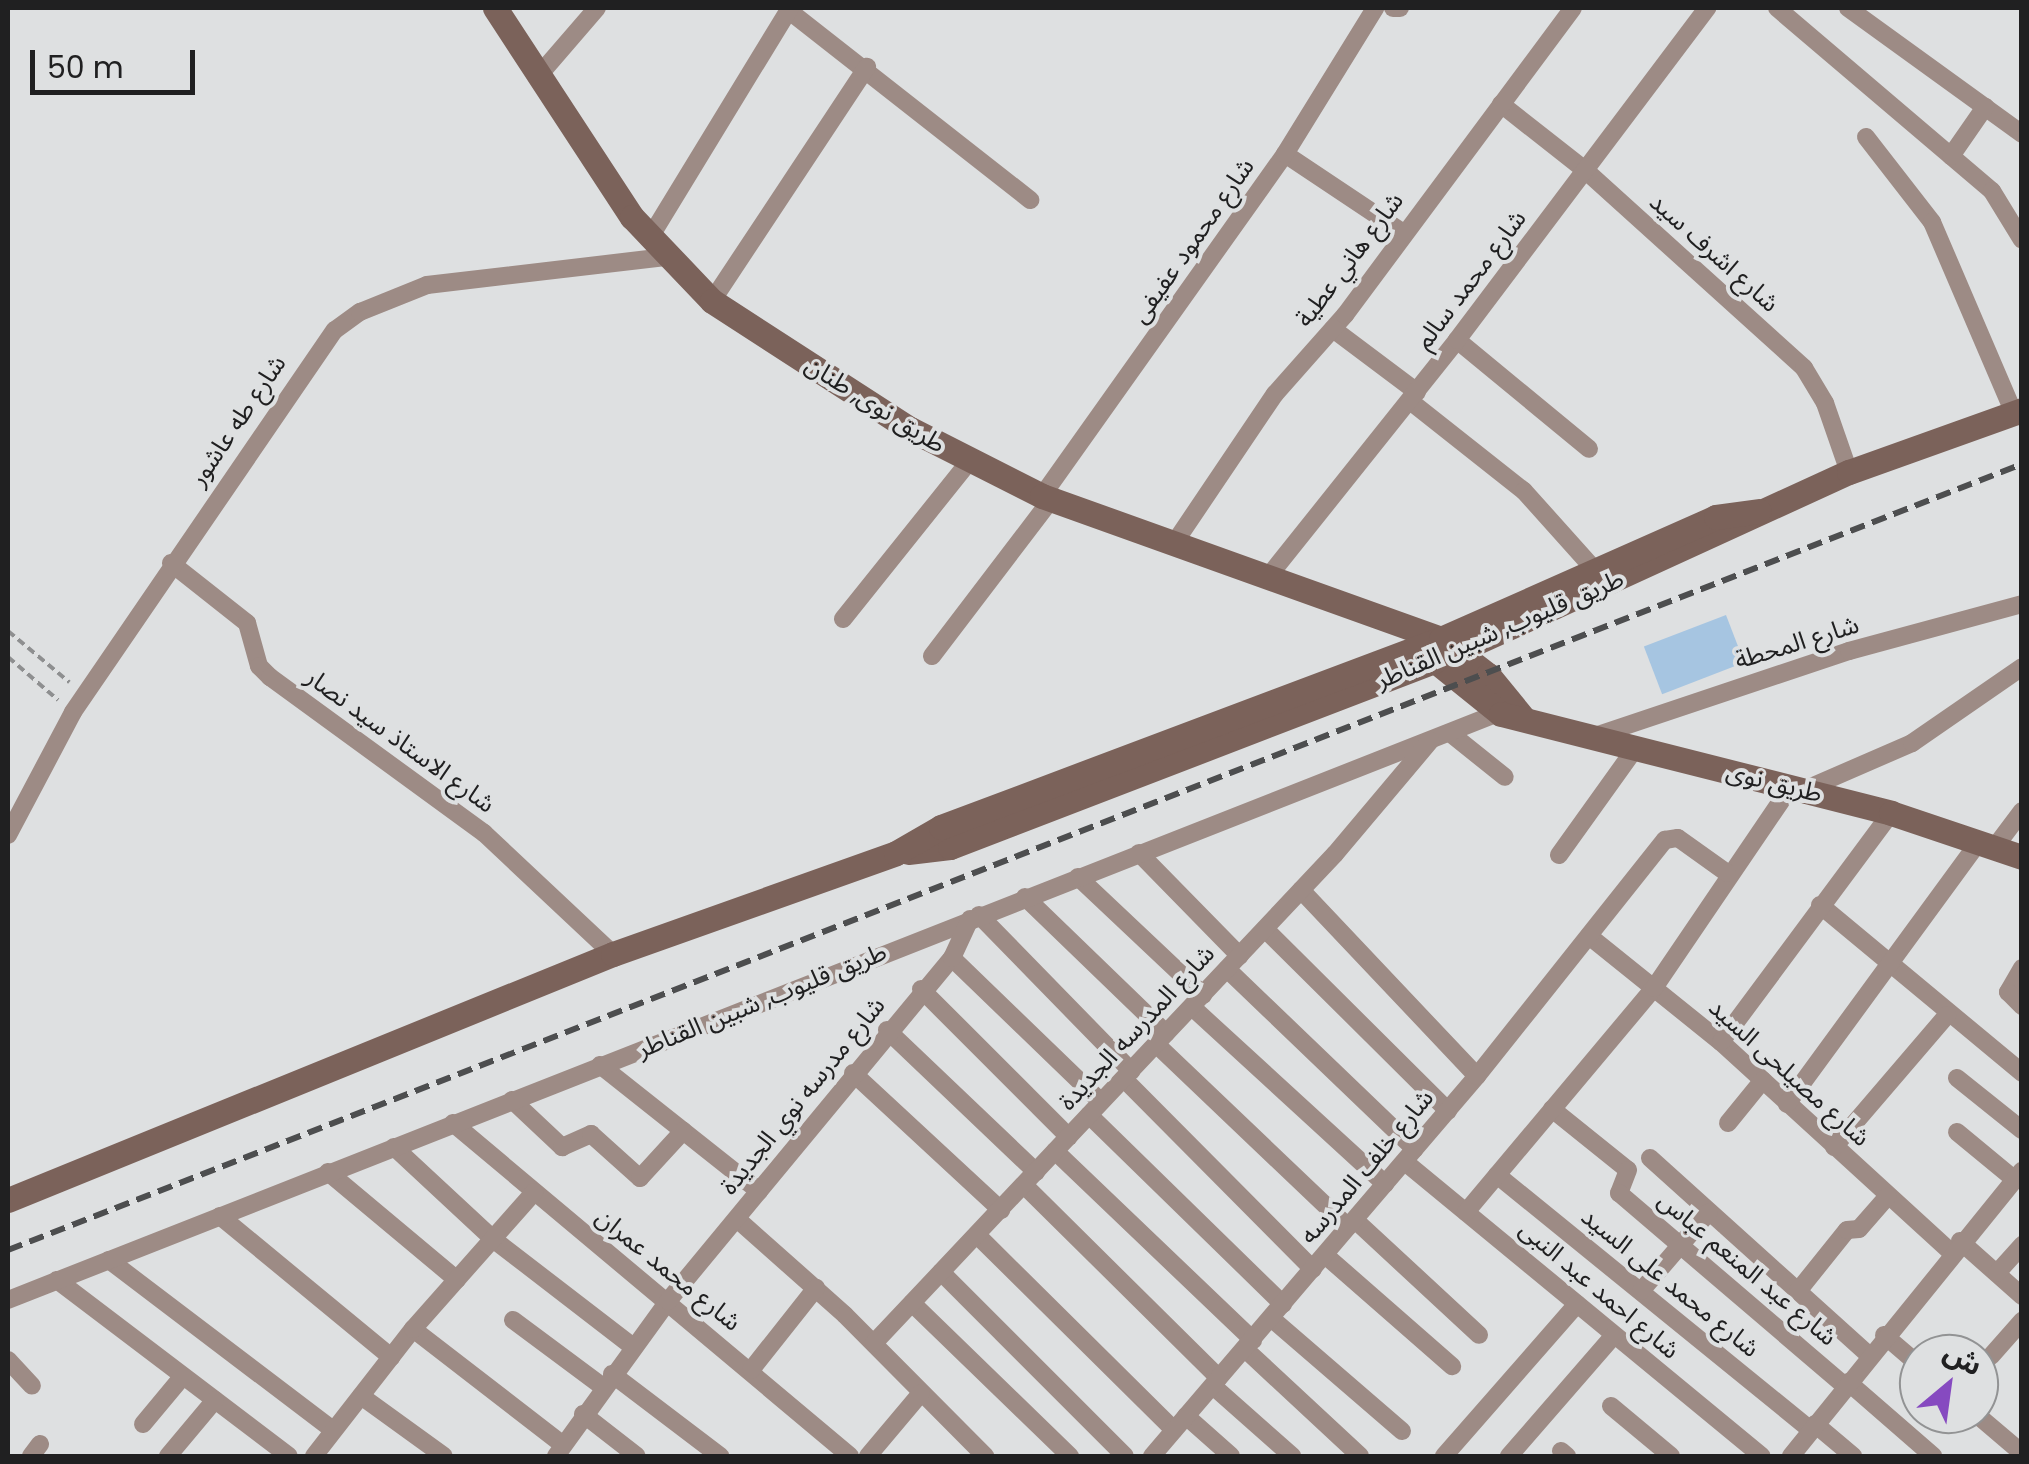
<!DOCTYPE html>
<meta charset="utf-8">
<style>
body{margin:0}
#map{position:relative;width:2029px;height:1464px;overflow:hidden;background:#dee0e1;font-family:Poppins,"Noto Sans Arabic",sans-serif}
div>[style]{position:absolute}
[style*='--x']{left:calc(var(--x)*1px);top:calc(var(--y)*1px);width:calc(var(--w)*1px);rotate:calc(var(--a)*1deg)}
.building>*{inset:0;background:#a6c5e1;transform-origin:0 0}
.path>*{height:4px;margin-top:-2px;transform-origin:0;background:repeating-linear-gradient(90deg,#8e8f90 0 8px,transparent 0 13px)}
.street>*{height:18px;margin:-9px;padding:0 9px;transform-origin:9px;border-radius:9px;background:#9d8b85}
.secondary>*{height:25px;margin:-12.5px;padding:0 12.5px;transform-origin:12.5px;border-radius:12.5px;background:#7b625a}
.rail>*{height:6px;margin-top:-3px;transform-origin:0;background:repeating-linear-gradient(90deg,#4d4e4f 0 15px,transparent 0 23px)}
span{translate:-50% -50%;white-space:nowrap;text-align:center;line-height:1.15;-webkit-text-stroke:8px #dee0e1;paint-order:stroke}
.street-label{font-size:25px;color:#202021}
.frame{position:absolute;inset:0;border:10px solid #202021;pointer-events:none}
.north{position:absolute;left:1899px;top:1334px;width:100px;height:100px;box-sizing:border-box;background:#dee0e1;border:2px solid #929394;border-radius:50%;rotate:29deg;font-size:28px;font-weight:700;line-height:40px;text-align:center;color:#202021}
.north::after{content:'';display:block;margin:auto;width:35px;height:45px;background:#864ac0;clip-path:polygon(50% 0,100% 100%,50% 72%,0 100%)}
.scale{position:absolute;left:30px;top:50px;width:165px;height:45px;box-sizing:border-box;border:5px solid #202021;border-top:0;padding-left:12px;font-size:30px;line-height:35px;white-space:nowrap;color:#202021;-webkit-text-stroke:8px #dee0e1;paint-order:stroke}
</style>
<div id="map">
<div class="building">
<i style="left:1726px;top:615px;width:51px;height:88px;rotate:69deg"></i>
</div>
<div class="path">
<i style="--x:8;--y:631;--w:80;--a:39.9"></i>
<i style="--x:8;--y:657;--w:66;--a:40.7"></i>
</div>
<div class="street">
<i style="--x:1393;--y:8;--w:7;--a:0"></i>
<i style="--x:1777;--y:8;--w:282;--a:40.4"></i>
<i style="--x:1992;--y:191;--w:57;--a:58.5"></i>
<i style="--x:1848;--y:8;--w:215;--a:35.9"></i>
<i style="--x:788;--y:10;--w:308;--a:38.1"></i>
<i style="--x:540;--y:74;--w:87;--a:-49.2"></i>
<i style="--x:1501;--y:104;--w:107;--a:38.2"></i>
<i style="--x:1585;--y:170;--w:295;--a:42.1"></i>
<i style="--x:1804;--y:368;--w:41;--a:59"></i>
<i style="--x:1825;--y:403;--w:73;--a:70.8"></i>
<i style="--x:1866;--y:137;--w:108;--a:52.2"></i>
<i style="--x:1932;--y:222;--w:208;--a:66.8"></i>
<i style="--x:1285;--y:154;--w:141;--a:33.7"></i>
<i style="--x:1951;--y:156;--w:60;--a:-55.2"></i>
<i style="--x:649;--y:239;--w:271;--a:-58.6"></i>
<i style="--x:712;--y:301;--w:281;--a:-56.5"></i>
<i style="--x:1333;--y:329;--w:105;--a:36.9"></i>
<i style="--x:1457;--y:340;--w:171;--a:39.5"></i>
<i style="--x:1410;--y:401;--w:145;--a:38.3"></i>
<i style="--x:1524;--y:491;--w:106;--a:48.1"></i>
<i style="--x:1042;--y:496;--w:420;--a:-54.6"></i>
<i style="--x:1285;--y:154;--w:172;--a:-58.3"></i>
<i style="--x:1173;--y:545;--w:182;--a:-56"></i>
<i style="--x:1275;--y:394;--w:106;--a:-48.5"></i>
<i style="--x:1345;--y:315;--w:382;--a:-53.4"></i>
<i style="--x:171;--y:563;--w:97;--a:38.3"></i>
<i style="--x:247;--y:623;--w:45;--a:74.4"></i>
<i style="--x:259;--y:666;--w:16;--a:45"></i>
<i style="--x:270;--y:677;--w:265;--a:36.1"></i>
<i style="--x:484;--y:833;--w:177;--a:43.2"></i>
<i style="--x:1268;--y:577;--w:303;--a:-51.4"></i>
<i style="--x:1457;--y:340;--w:416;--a:-53"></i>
<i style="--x:843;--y:619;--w:201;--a:-51.3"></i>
<i style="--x:932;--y:656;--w:196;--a:-52.7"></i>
<i style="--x:1450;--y:733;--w:70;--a:38.7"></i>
<i style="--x:1592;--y:737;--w:271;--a:-18.5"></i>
<i style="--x:1849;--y:651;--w:179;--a:-15.2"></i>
<i style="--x:1804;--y:790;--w:118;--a:-23.5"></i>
<i style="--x:1912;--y:743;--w:134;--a:-34.6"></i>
<i style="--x:8;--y:835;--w:139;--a:-62.1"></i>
<i style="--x:73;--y:712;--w:463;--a:-55.6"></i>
<i style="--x:335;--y:330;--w:31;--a:-36"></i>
<i style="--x:360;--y:312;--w:72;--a:-21.9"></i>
<i style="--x:427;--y:285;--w:240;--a:-6.7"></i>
<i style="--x:1995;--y:847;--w:45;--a:-53.1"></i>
<i style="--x:1139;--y:853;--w:144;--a:45.6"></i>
<i style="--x:1559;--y:855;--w:130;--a:-54.4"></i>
<i style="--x:1078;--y:877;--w:172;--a:43.3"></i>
<i style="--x:1301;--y:890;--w:256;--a:46.6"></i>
<i style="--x:1025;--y:897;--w:196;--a:44"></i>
<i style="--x:1820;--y:905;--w:263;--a:39.7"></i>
<i style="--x:979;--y:915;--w:218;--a:45.7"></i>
<i style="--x:1265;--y:929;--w:258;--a:44.8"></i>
<i style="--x:1589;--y:936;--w:169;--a:38.8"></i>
<i style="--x:1721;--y:1042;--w:310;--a:42.4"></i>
<i style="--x:952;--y:958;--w:207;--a:44"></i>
<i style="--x:2022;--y:968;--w:28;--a:120"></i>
<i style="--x:2008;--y:992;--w:20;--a:45"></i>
<i style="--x:1227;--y:969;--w:260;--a:43.8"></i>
<i style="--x:921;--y:989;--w:209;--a:45"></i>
<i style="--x:1192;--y:1007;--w:262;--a:42.5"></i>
<i style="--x:887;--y:1030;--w:206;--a:43.6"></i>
<i style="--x:1721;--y:1042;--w:285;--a:-53.4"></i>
<i style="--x:1156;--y:1044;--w:265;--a:43.6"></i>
<i style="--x:600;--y:1065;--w:203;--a:38.4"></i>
<i style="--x:853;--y:1073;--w:202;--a:42.8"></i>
<i style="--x:1957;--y:1078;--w:83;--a:38.7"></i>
<i style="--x:1124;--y:1079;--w:268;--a:45.2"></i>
<i style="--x:512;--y:1100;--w:69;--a:43.2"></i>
<i style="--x:562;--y:1147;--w:32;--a:-24"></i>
<i style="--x:591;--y:1134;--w:66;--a:41.9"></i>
<i style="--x:640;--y:1178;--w:64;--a:-47.5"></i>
<i style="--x:1787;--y:1104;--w:325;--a:-53.8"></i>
<i style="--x:1552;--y:1109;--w:97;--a:38.8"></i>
<i style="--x:1628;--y:1170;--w:25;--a:111"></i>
<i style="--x:1619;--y:1193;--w:297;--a:40.5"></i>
<i style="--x:1089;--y:1115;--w:271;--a:44.3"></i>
<i style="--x:453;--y:1123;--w:518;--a:39.99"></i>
<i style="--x:1728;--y:1123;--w:55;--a:-50.9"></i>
<i style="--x:1957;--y:1132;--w:74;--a:39.5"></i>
<i style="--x:394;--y:1147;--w:135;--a:42.9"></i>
<i style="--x:493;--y:1239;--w:177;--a:37.6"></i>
<i style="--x:1834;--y:1147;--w:174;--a:-49.4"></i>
<i style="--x:1055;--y:1151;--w:274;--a:43.7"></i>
<i style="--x:1650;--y:1158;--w:295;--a:42"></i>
<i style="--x:1405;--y:1162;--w:462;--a:39.5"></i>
<i style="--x:328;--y:1172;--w:168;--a:39.9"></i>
<i style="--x:1497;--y:1175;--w:405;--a:39.1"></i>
<i style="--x:1024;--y:1185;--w:274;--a:44.7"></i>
<i style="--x:1466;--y:1212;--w:292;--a:-50"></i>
<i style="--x:1654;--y:988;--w:242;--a:-55.8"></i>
<i style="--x:220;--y:1216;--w:222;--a:39.5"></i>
<i style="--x:737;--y:1219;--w:144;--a:41.6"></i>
<i style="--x:845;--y:1315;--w:199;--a:45.2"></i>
<i style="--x:1355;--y:1220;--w:169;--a:42.8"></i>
<i style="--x:977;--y:1235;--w:277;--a:44.7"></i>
<i style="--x:1960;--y:1241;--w:83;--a:41.6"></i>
<i style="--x:1325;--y:1255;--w:169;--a:41.2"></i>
<i style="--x:109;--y:1260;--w:281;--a:37.2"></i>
<i style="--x:941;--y:1272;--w:260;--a:45"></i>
<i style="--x:1997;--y:1273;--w:38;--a:-48"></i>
<i style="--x:57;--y:1280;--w:291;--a:37.2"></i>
<i style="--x:1641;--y:1291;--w:104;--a:-49.3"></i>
<i style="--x:1798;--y:1291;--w:78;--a:-51.2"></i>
<i style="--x:1847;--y:1230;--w:12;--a:-5"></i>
<i style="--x:1859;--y:1229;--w:43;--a:-48.8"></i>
<i style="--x:8;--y:1300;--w:1612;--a:-21.5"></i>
<i style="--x:912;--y:1303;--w:220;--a:44.1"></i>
<i style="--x:1271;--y:1318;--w:173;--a:40.8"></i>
<i style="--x:513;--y:1320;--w:111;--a:36.6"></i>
<i style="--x:413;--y:1329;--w:190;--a:37.7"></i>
<i style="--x:1884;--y:1335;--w:46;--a:40.6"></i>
<i style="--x:874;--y:1343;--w:672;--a:-46.69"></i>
<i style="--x:1335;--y:854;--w:148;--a:-49.9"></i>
<i style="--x:1245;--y:1349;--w:157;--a:42.9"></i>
<i style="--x:1991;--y:1356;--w:47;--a:-48.5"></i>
<i style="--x:8;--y:1360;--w:35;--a:47"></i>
<i style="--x:751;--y:1370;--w:105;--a:-51.6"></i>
<i style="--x:612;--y:1374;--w:136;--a:37.2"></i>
<i style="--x:1848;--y:1382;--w:113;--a:41"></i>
<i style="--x:1213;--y:1386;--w:106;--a:41.5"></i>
<i style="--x:361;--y:1396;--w:102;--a:35.9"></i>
<i style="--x:1611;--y:1406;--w:78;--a:39.8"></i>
<i style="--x:583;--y:1414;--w:68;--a:37.9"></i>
<i style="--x:1976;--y:1414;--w:60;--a:40.3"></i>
<i style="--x:1186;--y:1416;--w:60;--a:41.6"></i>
<i style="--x:143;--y:1424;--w:62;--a:-50.2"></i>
<i style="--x:1815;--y:1424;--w:50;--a:40.1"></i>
<i style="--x:1561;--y:1451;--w:8;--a:40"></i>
<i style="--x:31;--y:1456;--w:15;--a:-53"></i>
<i style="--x:168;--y:1456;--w:73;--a:-50"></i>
<i style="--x:314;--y:1456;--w:161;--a:-52.1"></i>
<i style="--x:413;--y:1329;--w:183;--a:-48.5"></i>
<i style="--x:556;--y:1456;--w:191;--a:-54.1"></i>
<i style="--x:668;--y:1301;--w:445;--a:-50.4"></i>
<i style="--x:952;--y:958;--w:43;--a:-65.2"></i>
<i style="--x:868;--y:1456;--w:82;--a:-49.9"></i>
<i style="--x:1152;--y:1456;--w:500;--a:-49.46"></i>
<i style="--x:1477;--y:1076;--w:302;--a:-51.5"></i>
<i style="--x:1665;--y:840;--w:13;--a:-9"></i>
<i style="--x:1678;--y:838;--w:60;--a:35.5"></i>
<i style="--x:1444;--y:1456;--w:202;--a:-48.8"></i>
<i style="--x:1509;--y:1456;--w:160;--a:-49"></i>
<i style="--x:1791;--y:1456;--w:367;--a:-51"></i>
</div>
<div class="secondary">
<i style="--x:495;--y:8;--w:250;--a:56.8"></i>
<i style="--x:632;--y:217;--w:116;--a:46.4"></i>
<i style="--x:712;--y:301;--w:236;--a:32.9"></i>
<i style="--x:910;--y:429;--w:148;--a:26.9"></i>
<i style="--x:1042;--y:496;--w:424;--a:19.7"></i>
<i style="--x:1441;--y:639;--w:59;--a:37.5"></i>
<i style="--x:1488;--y:675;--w:57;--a:50.7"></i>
<i style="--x:1475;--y:643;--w:411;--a:-24.6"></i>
<i style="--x:1849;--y:472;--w:184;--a:-19.7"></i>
<i style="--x:1423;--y:651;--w:100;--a:38.9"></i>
<i style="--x:1501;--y:714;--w:402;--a:14.2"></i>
<i style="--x:1891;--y:813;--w:138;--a:18.6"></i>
<i style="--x:908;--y:852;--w:42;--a:-6.8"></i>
<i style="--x:950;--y:847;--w:519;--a:-21.02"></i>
<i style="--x:8;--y:1200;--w:653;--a:-22.13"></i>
<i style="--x:613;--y:954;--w:300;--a:-19.6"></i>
<i style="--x:896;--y:853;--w:52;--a:-30"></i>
<i style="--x:941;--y:827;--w:534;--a:-20.61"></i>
<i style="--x:1441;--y:639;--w:301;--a:-23.9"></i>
<i style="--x:1716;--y:517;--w:43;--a:-7.9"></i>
</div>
<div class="rail">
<i style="--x:8;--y:1250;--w:2162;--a:-21.32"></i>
</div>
<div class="street-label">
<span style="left:1193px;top:241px;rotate:-55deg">شارع محمود عفيفى</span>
<span style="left:1714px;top:253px;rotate:42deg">شارع اشرف سيد</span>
<span style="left:1350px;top:260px;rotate:-53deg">شارع هاني عطية</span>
<span style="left:1471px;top:280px;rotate:-53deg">شارع محمد سالم</span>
<span style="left:875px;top:405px;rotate:32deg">طريق نوى, طنان</span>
<span style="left:238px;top:421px;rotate:-56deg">شارع طه عاشور</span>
<span style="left:1500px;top:630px;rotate:-23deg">طريق قليوب, شبين القناطر</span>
<span style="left:1797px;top:643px;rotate:-17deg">شارع المحطة</span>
<span style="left:400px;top:741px;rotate:36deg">شارع الاستاذ سيد نصار</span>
<span style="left:1774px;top:783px;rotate:14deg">طريق نوى</span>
<span style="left:762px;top:1001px;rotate:-22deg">طريق قليوب, شبين القناطر</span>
<span style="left:1137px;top:1028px;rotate:-47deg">شارع المدرسه الجديدة</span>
<span style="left:1789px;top:1073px;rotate:42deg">شارع مصيلحى السيد</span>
<span style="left:803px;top:1096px;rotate:-51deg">شارع مدرسه نوي الجديدة</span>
<span style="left:1367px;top:1167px;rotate:-50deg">شارع خلف المدرسه</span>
<span style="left:1747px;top:1269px;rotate:40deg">شارع عبد المنعم عباس</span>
<span style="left:668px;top:1270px;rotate:39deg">شارع محمد عمران</span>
<span style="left:1670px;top:1283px;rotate:39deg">شارع محمد على السيد</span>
<span style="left:1599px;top:1290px;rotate:40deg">شارع احمد عبد النبى</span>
</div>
<div class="frame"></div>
<div class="north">ش</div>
<div class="scale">50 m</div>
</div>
